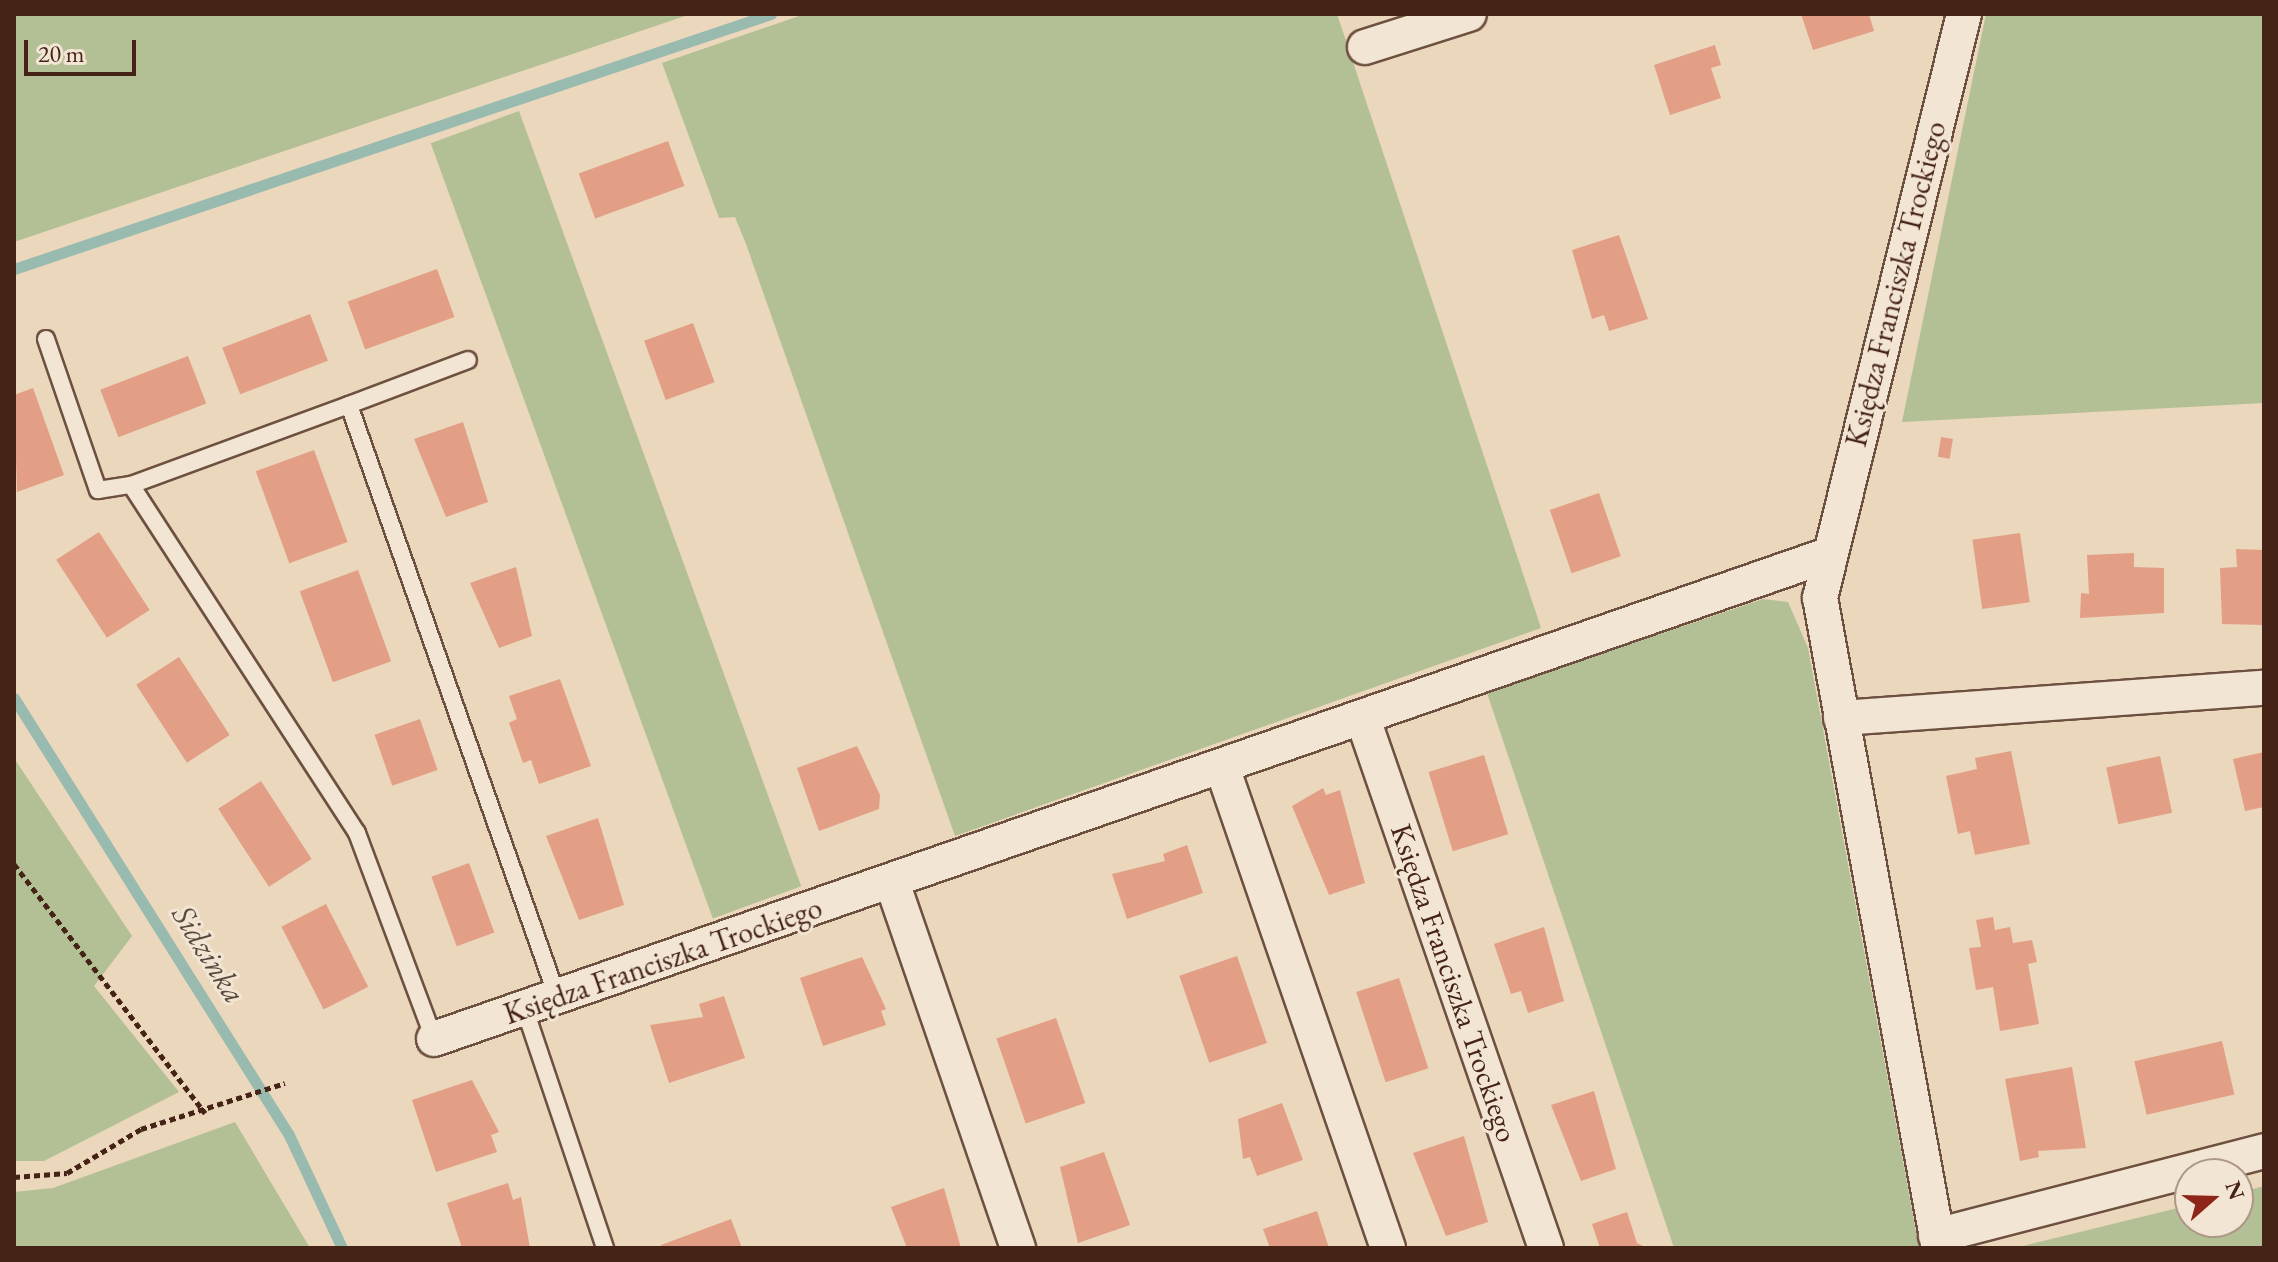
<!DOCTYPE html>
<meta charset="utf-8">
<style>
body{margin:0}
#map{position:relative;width:2278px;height:1262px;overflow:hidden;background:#ebd7bc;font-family:"EB Garamond",serif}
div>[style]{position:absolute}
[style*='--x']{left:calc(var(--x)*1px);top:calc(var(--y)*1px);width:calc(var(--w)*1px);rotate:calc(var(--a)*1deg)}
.green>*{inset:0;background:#b3bf94;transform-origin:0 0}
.stream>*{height:11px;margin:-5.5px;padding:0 5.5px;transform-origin:5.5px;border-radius:5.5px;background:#98baaf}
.building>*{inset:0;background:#e29f85;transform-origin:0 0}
.path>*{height:5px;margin-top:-2.5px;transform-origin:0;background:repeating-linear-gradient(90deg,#452316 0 6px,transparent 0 10px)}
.roads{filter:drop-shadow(2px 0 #6e5040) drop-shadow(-2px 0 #6e5040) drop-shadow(0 2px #6e5040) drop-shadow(0 -2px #6e5040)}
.service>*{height:16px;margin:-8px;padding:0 8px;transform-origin:8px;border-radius:8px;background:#f2e5d3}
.minor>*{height:34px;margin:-17px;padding:0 17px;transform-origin:17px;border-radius:17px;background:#f2e5d3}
span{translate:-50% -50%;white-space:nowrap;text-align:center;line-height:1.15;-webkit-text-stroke:6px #f2e5d3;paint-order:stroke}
.street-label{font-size:30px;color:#452316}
.water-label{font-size:32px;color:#5a493c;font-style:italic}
.frame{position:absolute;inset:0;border:16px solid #452316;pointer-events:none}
.north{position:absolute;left:2174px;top:1158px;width:80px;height:80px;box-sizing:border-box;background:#f2e5d3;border:2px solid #ad9787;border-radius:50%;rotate:70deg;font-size:22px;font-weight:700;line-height:32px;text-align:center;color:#452316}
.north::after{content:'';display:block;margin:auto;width:28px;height:36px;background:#8f2418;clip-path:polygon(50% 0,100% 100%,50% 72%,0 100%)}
.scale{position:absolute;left:24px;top:40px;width:112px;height:36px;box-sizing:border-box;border:4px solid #452316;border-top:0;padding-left:10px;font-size:24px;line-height:28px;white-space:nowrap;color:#452316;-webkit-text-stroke:6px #f2e5d3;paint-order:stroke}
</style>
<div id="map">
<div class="green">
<i style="clip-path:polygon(14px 14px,691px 14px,14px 242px)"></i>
<i style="clip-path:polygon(805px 14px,1337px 14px,1541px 628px,955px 836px,746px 244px,735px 217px,719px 218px,662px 63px)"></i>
<i style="clip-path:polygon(1986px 14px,2264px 14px,2264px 403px,1902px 422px)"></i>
<i style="left:519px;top:111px;width:825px;height:94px;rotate:70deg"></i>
<i style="clip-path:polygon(1763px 599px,1788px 602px,1808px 648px,1919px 1248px,1674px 1248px,1487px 693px)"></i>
<i style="clip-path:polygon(14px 758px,132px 936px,94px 986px,179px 1092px,44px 1161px,14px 1161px)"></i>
<i style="clip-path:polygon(235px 1122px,310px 1248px,14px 1248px,14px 1192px,53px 1188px)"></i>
<i style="clip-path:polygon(2264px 1186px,2264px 1248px,2015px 1248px,2190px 1205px,2190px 1222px,2238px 1222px,2238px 1193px)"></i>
</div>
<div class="stream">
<i style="--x:14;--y:269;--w:799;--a:-18.62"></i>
<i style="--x:14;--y:698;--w:516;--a:57.82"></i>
<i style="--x:289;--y:1135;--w:125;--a:64.9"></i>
</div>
<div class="building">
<i style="clip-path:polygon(1801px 14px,1869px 14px,1874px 31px,1813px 50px)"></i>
<i style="clip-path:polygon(1715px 45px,1721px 65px,1711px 68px,1721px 98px,1670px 115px,1654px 65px)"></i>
<i style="left:668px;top:141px;width:48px;height:95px;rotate:70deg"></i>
<i style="clip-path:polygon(1619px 235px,1648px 319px,1609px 331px,1604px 315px,1592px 319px,1572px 250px)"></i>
<i style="left:437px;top:269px;width:51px;height:95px;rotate:70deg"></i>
<i style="left:310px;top:314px;width:50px;height:94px;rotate:69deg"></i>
<i style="left:693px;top:323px;width:63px;height:52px;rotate:70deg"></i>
<i style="left:188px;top:356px;width:51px;height:94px;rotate:69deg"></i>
<i style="clip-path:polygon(33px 388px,64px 475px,17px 492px,14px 395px)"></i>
<i style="clip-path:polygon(463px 422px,488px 502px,446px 517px,414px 439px)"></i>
<i style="left:1941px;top:437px;width:12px;height:20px;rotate:9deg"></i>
<i style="left:314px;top:450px;width:98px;height:62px;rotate:70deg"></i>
<i style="left:1599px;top:493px;width:67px;height:52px;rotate:71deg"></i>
<i style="left:99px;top:532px;width:93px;height:51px;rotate:57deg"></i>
<i style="left:2020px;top:533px;width:70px;height:48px;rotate:82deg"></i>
<i style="clip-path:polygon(2236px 549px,2264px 550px,2264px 625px,2222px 624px,2220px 568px,2237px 567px)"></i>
<i style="clip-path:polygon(2134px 553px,2134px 567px,2164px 568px,2164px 613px,2080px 618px,2081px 593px,2089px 594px,2087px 555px)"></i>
<i style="clip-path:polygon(516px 567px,532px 636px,499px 648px,470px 583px)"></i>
<i style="left:358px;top:570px;width:97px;height:62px;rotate:70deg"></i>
<i style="left:179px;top:657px;width:93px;height:51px;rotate:57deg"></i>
<i style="clip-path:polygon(560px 679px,591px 766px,539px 784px,531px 760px,523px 763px,509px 723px,517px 719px,509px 696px)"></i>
<i style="left:420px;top:719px;width:54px;height:48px;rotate:71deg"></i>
<i style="clip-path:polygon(857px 746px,880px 795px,879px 809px,819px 831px,797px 768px)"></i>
<i style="clip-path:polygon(2011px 751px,2030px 844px,1975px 855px,1970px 831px,1958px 834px,1946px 776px,1977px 769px,1975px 758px)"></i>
<i style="clip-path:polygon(2264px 752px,2264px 807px,2245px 811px,2233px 759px)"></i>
<i style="left:1484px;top:755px;width:83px;height:58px;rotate:73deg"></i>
<i style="left:2160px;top:756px;width:58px;height:55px;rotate:78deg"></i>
<i style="left:261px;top:781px;width:93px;height:51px;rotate:57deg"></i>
<i style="clip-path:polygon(1323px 788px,1326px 795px,1340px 790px,1365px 883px,1329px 895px,1292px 806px)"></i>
<i style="clip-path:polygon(598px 818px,624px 905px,579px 920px,546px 836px)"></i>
<i style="clip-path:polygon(1187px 845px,1203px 893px,1127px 919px,1112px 874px,1165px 861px,1163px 854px)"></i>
<i style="left:469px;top:863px;width:74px;height:40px;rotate:70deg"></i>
<i style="left:326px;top:904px;width:93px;height:50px;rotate:63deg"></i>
<i style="clip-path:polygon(1993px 917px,1995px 930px,2010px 927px,2013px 943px,2032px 940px,2037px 962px,2028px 964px,2039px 1024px,2000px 1031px,1993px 987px,1976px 990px,1969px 948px,1981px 947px,1976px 920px)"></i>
<i style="clip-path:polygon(1544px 927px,1564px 1001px,1528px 1013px,1521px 991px,1511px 994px,1494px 944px)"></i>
<i style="left:1237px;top:956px;width:92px;height:61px;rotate:71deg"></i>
<i style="clip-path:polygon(862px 957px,886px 1009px,881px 1011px,886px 1025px,823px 1046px,800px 978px)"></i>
<i style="left:1399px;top:978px;width:95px;height:45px;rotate:72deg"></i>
<i style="clip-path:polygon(724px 996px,745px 1058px,669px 1083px,650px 1025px,703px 1017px,699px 1004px)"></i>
<i style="left:1056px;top:1018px;width:90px;height:63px;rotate:71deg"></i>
<i style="left:2222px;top:1041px;width:55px;height:90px;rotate:77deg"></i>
<i style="clip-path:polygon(2072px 1067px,2086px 1148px,2038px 1151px,2039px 1157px,2020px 1161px,2005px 1079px)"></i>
<i style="clip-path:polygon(472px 1080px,499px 1132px,491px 1135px,497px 1152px,436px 1172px,412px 1100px)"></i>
<i style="clip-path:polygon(1594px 1091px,1616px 1169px,1581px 1181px,1551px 1105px)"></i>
<i style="clip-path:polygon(1282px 1103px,1303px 1160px,1257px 1176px,1250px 1157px,1243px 1159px,1238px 1119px)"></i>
<i style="clip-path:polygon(1464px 1136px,1488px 1222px,1446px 1236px,1413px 1153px)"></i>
<i style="clip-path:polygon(1104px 1152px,1130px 1225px,1078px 1243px,1060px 1167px)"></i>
<i style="clip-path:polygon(508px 1183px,513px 1200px,521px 1197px,530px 1248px,462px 1248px,447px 1203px)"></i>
<i style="clip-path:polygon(944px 1188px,961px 1248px,907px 1248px,891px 1207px)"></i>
<i style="clip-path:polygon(1317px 1211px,1329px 1248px,1270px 1248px,1263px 1229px)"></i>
<i style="clip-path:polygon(1627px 1212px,1637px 1243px,1647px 1248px,1600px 1248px,1592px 1224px)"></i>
<i style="clip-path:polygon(731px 1219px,742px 1248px,662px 1248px,661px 1245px)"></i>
</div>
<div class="path">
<i style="--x:14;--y:864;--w:314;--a:52.5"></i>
<i style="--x:14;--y:1177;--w:53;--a:-4.3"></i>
<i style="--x:67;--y:1173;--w:86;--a:-30.7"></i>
<i style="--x:141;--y:1129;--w:151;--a:-17.7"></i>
</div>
<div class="roads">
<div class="service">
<i style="--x:46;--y:339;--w:160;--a:71"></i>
<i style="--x:98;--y:490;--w:33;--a:-9"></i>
<i style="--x:349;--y:405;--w:127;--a:-20.7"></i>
<i style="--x:525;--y:1010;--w:251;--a:71.4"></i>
<i style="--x:434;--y:1039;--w:220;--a:-110.5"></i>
<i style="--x:357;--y:833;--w:415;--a:-123"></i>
<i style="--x:131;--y:485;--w:232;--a:-20.2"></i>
<i style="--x:349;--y:405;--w:630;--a:70.62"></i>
</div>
<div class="minor">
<i style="--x:1365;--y:47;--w:109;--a:-17.6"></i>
<i style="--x:1841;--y:718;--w:424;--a:-4.1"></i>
<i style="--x:1363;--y:719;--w:560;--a:70.92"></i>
<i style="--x:1222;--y:767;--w:509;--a:70.96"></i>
<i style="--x:892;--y:882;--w:387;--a:71"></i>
<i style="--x:434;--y:1039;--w:1476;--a:-19.15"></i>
<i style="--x:1936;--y:1236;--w:339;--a:-14.5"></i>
<i style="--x:1939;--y:1248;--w:661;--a:-100.37"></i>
<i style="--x:1820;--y:598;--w:601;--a:-76.15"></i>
</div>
</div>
<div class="street-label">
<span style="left:1896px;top:284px;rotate:-76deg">Księdza Franciszka Trockiego</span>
<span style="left:663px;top:961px;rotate:-19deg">Księdza Franciszka Trockiego</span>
<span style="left:1454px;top:983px;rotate:71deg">Księdza Franciszka Trockiego</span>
</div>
<div class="water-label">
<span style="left:209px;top:954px;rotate:58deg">Sidzinka</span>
</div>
<div class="frame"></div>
<div class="north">N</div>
<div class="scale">20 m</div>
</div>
